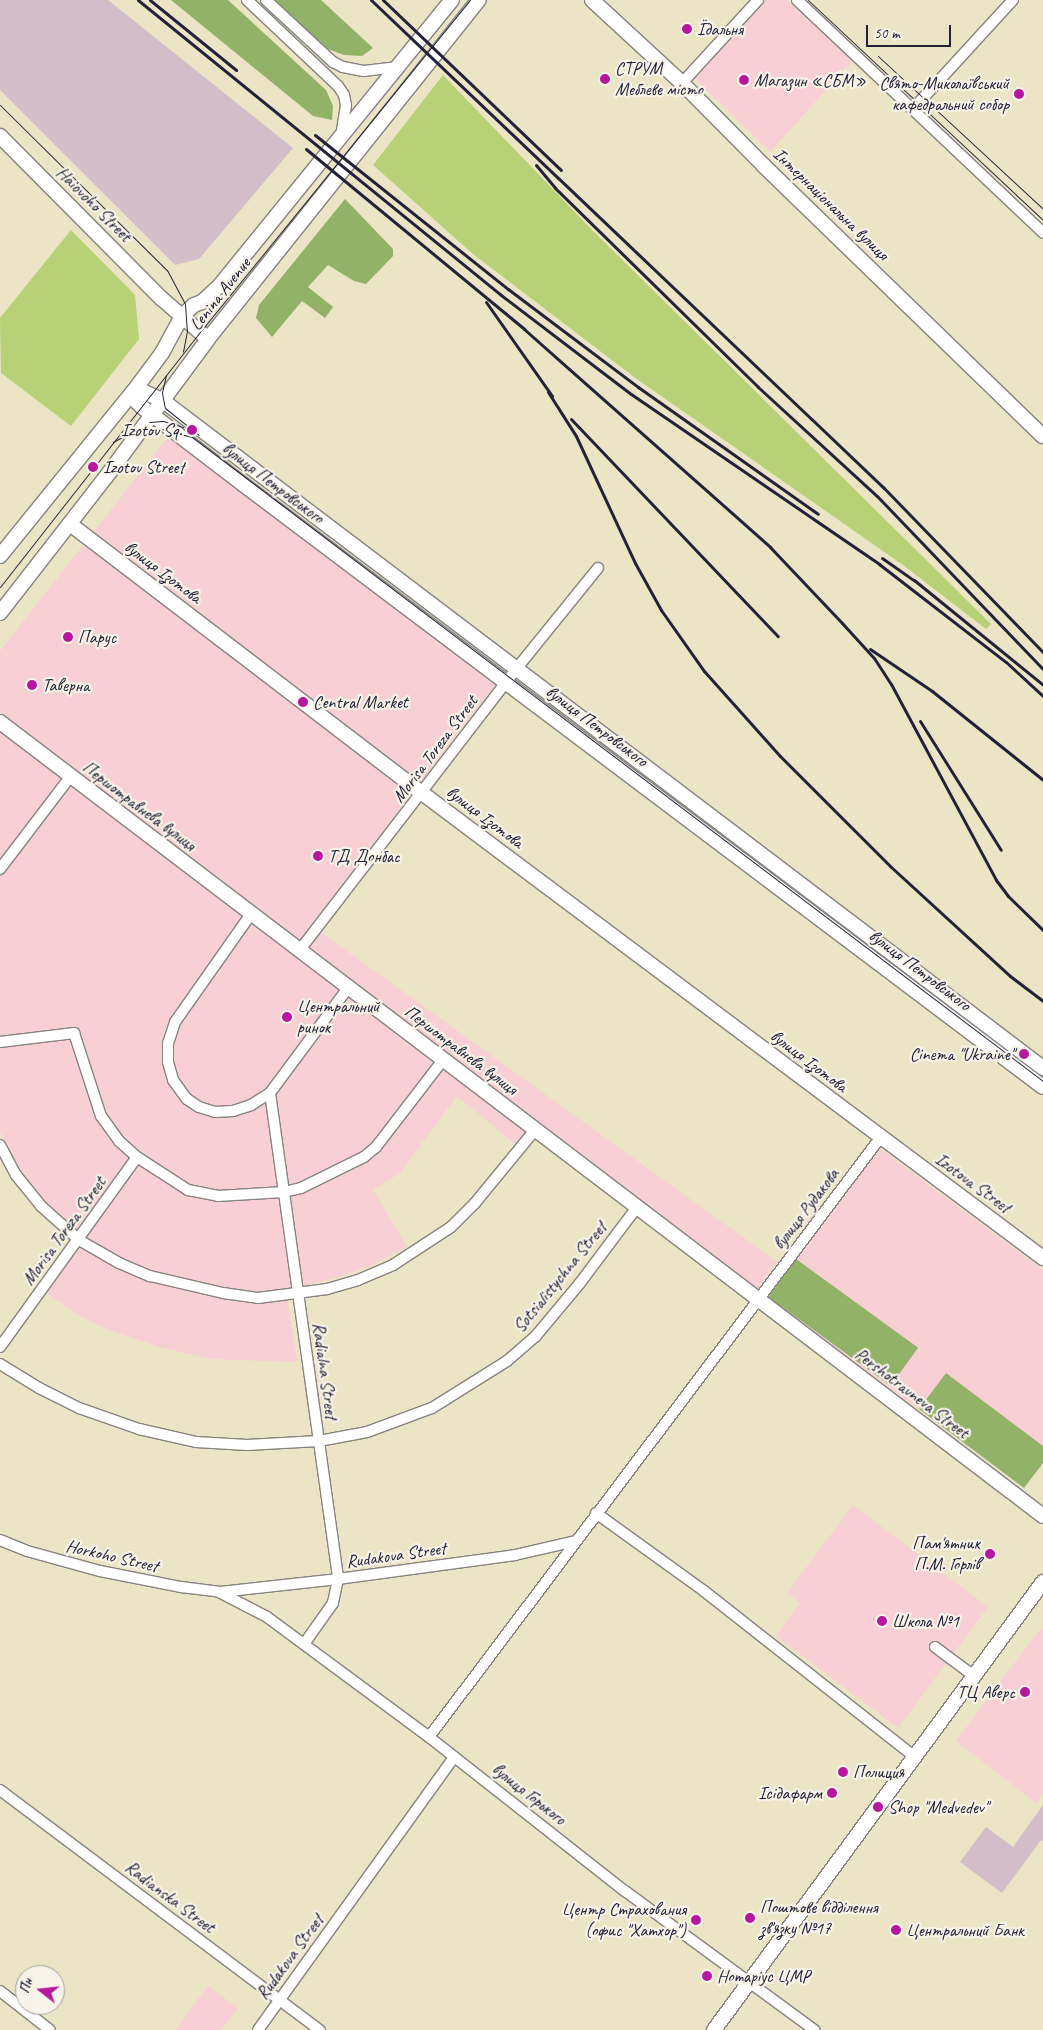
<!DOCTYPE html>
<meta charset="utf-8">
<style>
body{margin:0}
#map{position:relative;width:1043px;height:2030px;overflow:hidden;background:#ebe4c5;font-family:Caveat,sans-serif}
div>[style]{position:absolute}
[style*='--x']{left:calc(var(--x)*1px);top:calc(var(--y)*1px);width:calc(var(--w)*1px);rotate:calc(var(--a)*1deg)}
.built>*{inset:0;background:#f7cfd5}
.industrial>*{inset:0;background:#d2bdc8}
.green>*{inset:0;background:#b8d176}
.forest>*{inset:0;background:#92b367;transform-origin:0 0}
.roads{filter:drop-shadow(1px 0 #868380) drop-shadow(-1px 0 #868380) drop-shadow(0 1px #868380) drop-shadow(0 -1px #868380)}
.street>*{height:10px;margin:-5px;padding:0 5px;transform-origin:5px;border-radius:5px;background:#fff}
.secondary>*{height:14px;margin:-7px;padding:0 7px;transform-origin:7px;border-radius:7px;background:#fff}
.tram>*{height:1px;margin:-0.5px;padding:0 0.5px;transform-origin:0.5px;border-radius:0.5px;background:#22223b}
.rail>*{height:3px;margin:-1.5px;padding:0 1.5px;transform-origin:1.5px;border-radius:1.5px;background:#22223b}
.dots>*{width:14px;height:14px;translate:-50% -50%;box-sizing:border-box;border:2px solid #f7f3e8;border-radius:50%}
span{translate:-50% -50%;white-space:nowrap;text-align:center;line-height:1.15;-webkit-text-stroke:4.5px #f7f3e8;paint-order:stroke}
.poi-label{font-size:18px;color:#22223b}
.left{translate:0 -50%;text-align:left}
.right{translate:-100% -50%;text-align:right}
.street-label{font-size:18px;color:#22223b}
.north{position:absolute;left:15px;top:1965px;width:50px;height:50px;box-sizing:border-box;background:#f7f3e8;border:1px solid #a29fa3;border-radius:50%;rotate:286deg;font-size:14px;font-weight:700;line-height:20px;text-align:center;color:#22223b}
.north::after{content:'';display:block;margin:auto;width:18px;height:22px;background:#b5179e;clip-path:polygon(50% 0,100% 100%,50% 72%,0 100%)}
.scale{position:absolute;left:866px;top:25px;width:85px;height:22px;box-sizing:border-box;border:2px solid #22223b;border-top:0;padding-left:6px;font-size:15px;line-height:18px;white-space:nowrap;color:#22223b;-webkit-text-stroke:4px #f7f3e8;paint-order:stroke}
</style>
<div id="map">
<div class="built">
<i style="clip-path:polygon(766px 0,787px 0,852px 61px,770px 152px,693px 77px)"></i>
<i style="clip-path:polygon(169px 436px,497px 682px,311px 925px,777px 1262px,757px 1289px,534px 1125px,516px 1145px,457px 1096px,400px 1173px,373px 1190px,407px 1247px,368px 1267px,332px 1279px,285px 1289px,298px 1362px,212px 1359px,159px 1347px,112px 1331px,82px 1317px,45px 1292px,85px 1238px,52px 1210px,26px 1180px,0 1132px,0 651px)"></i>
<i style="clip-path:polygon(879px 1148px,1043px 1270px,1043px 1463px,1024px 1488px,768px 1297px)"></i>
<i style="clip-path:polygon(853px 1505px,988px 1607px,898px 1728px,776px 1636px,800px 1603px,787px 1593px)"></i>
<i style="clip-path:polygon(1041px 1628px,1043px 1630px,1043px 1794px,1036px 1803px,956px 1741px)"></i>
<i style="clip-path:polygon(208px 1986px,238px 2008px,221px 2030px,175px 2030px)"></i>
</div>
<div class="industrial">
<i style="clip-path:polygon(0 0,108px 0,293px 148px,199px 259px,175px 265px,0 90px)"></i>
<i style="clip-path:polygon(1043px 1805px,1043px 1841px,1041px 1840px,1002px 1893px,960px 1862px,986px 1827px,1013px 1847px)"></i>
</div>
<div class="green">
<i style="clip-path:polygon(443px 75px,594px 232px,991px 624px,986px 629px,903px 565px,634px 377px,473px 254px,373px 165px)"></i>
<i style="clip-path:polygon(71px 230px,135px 295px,139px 339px,71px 426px,1px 373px,0 318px)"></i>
</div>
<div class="forest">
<i style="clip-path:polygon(171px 0,228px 0,326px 90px,333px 106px,332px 120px,313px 116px)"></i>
<i style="clip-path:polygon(275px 0,321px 0,373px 48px,362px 56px,344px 55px,325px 48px)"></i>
<i style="clip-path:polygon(345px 199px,393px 249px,393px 256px,366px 284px,354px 281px,328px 265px,308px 287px,333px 307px,325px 318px,302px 301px,272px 337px,256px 318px,259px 305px)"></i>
<i style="left:796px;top:1259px;width:151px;height:47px;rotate:36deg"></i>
<i style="clip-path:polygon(946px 1373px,1043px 1446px,1043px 1463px,1024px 1488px,919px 1409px)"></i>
</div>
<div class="roads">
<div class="street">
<i style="--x:247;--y:0;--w:125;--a:43.4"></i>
<i style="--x:338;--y:86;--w:11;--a:56"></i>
<i style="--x:344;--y:95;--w:10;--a:79"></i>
<i style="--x:346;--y:105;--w:30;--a:99"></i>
<i style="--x:266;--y:0;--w:91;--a:42.8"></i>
<i style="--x:333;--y:62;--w:11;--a:27"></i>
<i style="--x:343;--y:67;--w:21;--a:11"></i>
<i style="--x:364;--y:71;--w:32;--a:-7"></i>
<i style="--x:797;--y:0;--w:339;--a:43.4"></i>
<i style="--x:682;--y:83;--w:113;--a:-47.5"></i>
<i style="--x:913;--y:109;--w:148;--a:-47.5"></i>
<i style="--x:0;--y:869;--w:116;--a:-52.7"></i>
<i style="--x:251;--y:914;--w:132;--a:125.1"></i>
<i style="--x:175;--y:1022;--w:22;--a:108"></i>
<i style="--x:168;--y:1043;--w:19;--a:90"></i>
<i style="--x:168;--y:1062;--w:19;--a:74"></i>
<i style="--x:173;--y:1080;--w:24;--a:54"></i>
<i style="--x:187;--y:1099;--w:14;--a:34"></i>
<i style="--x:199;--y:1107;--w:17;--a:17"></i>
<i style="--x:215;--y:1112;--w:18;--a:-3"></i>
<i style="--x:233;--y:1111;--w:19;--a:-18"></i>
<i style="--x:251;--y:1105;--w:22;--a:-32"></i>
<i style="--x:270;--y:1093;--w:131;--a:-53.4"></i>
<i style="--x:299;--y:951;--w:351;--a:-52.4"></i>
<i style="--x:513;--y:673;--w:135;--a:-51"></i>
<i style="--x:0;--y:1042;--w:75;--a:-6.9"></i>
<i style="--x:74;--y:1033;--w:87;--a:72"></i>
<i style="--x:101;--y:1116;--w:31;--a:54"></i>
<i style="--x:119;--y:1141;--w:24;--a:42"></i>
<i style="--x:137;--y:1157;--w:61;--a:32.9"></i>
<i style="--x:188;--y:1190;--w:31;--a:11"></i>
<i style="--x:218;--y:1196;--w:66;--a:-3.5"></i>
<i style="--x:284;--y:1192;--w:17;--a:-13"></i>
<i style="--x:301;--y:1188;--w:70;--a:-26.2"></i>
<i style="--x:364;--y:1157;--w:16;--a:-40"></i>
<i style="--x:376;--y:1147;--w:110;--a:-52.4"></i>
<i style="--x:270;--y:1093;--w:491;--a:82"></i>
<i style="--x:338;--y:1579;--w:25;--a:102"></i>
<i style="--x:333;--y:1603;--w:50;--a:125.3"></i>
<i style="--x:0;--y:1145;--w:34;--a:62"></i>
<i style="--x:16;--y:1175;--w:40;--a:51"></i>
<i style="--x:41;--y:1206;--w:51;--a:41.8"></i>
<i style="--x:79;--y:1240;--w:46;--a:29.9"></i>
<i style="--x:119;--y:1263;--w:34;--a:23"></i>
<i style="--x:150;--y:1276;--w:75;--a:13.1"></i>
<i style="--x:223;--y:1293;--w:35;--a:8"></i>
<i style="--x:258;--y:1298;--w:70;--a:-7.4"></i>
<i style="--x:327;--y:1289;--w:32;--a:-16"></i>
<i style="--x:358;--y:1280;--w:38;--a:-23"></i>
<i style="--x:393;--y:1265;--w:69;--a:-33.2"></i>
<i style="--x:451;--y:1227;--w:34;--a:-45"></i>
<i style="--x:475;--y:1203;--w:94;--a:-50.6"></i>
<i style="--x:0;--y:1347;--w:234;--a:-54.2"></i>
<i style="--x:0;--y:1364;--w:46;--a:31.6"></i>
<i style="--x:39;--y:1388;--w:45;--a:26.6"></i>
<i style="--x:79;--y:1408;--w:64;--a:19.3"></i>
<i style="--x:139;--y:1429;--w:58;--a:12.8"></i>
<i style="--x:196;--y:1442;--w:51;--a:3.4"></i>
<i style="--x:247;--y:1445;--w:72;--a:-3.2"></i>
<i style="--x:319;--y:1441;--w:49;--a:-10.6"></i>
<i style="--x:367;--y:1432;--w:69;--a:-20.3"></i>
<i style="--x:432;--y:1408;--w:89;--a:-32.1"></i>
<i style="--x:507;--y:1361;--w:37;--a:-41"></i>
<i style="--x:535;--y:1337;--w:70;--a:-50.2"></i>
<i style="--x:580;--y:1283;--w:95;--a:-53.1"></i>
<i style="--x:596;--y:1513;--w:133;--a:35.8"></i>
<i style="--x:704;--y:1591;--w:268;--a:38.2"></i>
<i style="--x:0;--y:1540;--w:29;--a:22"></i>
<i style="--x:27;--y:1551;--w:76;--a:15.3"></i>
<i style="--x:100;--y:1571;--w:83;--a:11.2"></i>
<i style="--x:181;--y:1587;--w:38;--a:7"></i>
<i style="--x:219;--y:1592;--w:54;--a:27.5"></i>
<i style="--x:267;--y:1617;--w:202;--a:36.5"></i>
<i style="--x:429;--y:1737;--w:249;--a:38.2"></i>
<i style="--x:625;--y:1891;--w:235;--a:36.3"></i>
<i style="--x:220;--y:1592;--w:119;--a:-6.3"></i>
<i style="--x:338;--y:1579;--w:179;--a:-7.7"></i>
<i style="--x:515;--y:1555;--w:63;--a:-12.9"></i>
<i style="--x:935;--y:1647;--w:49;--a:36.6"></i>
<i style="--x:429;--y:1737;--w:750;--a:-53.02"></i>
<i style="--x:0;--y:1790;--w:400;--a:36.9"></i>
<i style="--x:0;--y:1991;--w:63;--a:38"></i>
<i style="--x:258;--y:2030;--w:336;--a:-54.3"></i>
</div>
<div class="secondary">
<i style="--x:592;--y:0;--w:122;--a:42.7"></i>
<i style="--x:682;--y:83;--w:117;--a:45.3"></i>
<i style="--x:764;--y:166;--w:388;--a:44.1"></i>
<i style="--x:0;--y:136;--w:228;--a:45.2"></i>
<i style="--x:161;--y:298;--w:62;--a:41.1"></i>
<i style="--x:133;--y:392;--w:11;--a:68"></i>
<i style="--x:137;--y:402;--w:7;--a:45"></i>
<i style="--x:142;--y:407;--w:128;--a:37.4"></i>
<i style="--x:244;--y:485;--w:1000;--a:37"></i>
<i style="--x:133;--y:392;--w:11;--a:0"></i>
<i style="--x:144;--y:392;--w:20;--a:24"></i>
<i style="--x:162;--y:400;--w:1106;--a:37.17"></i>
<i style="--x:70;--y:524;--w:443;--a:37.4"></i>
<i style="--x:422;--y:793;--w:776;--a:36.83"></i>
<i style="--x:0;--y:556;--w:211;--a:-51"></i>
<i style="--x:133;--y:392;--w:49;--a:-53.4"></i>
<i style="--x:162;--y:353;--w:42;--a:-61.6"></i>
<i style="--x:182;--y:316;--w:16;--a:-43"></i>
<i style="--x:194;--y:305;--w:9;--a:-21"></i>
<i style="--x:202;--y:302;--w:26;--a:-43"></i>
<i style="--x:221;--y:284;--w:366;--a:-50.9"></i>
<i style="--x:0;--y:613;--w:172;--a:-52.1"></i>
<i style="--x:106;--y:477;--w:172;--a:-53.5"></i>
<i style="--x:208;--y:339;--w:434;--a:-51.4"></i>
<i style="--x:0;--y:722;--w:1311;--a:37.28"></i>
<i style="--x:714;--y:2030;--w:556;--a:-53.71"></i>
</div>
</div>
<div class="tram">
<i style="--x:808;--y:0;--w:322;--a:43.1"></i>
<i style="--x:878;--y:56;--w:225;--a:42.8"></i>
<i style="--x:0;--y:105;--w:235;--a:44.7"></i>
<i style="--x:167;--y:270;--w:38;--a:62"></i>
<i style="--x:185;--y:304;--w:27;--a:86"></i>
<i style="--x:187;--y:331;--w:21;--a:101"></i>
<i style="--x:166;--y:375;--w:18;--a:103"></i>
<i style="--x:162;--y:393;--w:15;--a:79"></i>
<i style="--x:165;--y:408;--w:43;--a:38.5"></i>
<i style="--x:149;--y:422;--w:14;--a:-4"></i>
<i style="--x:163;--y:421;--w:21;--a:17"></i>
<i style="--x:113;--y:442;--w:18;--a:-29"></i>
<i style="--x:129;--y:433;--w:29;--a:-10"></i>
<i style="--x:158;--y:428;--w:35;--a:15"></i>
<i style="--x:192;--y:437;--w:1067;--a:37.12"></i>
<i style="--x:0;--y:587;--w:324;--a:-51.9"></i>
<i style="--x:200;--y:332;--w:428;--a:-50.9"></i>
</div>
<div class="rail">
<i style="--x:138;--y:0;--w:468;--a:39.1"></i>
<i style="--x:501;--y:295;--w:163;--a:37.3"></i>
<i style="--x:631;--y:394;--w:301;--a:34.4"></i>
<i style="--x:879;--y:564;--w:160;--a:37.7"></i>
<i style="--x:1006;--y:662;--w:50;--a:42.6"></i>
<i style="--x:150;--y:0;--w:111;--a:39.1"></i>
<i style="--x:371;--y:0;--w:707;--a:43.57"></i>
<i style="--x:883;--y:487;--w:230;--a:45.9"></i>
<i style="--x:383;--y:0;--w:246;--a:43.7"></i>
<i style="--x:315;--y:135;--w:247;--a:38.6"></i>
<i style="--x:508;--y:289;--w:163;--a:37"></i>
<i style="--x:638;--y:387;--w:220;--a:35.2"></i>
<i style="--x:306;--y:149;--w:283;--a:39.5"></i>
<i style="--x:524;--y:329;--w:329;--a:41.5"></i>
<i style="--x:770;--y:547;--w:105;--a:46.5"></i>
<i style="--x:842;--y:623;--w:47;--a:47.6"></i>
<i style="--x:874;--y:658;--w:31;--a:57"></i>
<i style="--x:891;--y:684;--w:222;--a:61.8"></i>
<i style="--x:996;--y:880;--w:20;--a:53"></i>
<i style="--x:1008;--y:896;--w:49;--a:44.2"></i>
<i style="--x:536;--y:165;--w:30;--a:50"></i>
<i style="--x:555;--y:188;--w:284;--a:44.4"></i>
<i style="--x:758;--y:387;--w:161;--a:42.5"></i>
<i style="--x:877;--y:496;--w:240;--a:46.2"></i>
<i style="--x:486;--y:302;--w:115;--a:54.9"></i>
<i style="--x:548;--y:392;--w:52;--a:57.5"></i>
<i style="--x:576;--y:436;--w:140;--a:65.1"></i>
<i style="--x:635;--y:563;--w:54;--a:61"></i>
<i style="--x:661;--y:610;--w:75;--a:54.8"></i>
<i style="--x:704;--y:671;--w:114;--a:48.2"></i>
<i style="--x:780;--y:756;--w:156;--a:45"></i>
<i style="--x:890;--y:866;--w:163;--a:42.5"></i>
<i style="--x:1010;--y:976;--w:41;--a:37.1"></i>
<i style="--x:571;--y:419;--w:300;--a:46.4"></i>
<i style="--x:882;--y:558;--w:39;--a:35"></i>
<i style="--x:914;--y:580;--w:166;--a:39.1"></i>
<i style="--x:870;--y:649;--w:75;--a:34.1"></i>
<i style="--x:932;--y:691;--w:142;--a:38.7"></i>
<i style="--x:920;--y:721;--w:152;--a:57.9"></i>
</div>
<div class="dots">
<i style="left:687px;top:29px;background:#b5179e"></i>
<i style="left:605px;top:79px;background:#b5179e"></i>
<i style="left:744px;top:80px;background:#b5179e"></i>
<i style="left:1019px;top:94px;background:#b5179e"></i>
<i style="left:192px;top:430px;background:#b5179e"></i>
<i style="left:93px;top:467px;background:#b5179e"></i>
<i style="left:68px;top:637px;background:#b5179e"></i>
<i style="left:32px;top:685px;background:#b5179e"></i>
<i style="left:303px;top:702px;background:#b5179e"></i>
<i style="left:318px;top:856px;background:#b5179e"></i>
<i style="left:287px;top:1017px;background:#b5179e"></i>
<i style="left:1024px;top:1054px;background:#b5179e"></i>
<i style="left:990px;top:1554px;background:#b5179e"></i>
<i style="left:882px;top:1621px;background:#b5179e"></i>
<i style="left:1025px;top:1692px;background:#b5179e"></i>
<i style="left:843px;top:1772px;background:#b5179e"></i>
<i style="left:832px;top:1793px;background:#b5179e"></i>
<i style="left:878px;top:1807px;background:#b5179e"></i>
<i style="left:750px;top:1918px;background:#b5179e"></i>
<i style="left:696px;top:1920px;background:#b5179e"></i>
<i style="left:896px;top:1930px;background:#b5179e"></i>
<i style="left:707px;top:1976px;background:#b5179e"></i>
</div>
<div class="poi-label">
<span class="left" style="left:697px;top:29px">Їдальня</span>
<span class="left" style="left:615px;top:79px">СТРУМ<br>Меблеве місто</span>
<span class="left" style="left:754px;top:80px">Магазин «СБМ»</span>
<span class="right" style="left:1009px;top:94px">Свято-Миколаївський<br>кафедральний собор</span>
<span class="right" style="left:182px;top:430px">Izotov Sq.</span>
<span class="left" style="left:103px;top:467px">Izotov Street</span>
<span class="left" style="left:78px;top:637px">Парус</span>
<span class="left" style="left:42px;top:685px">Таверна</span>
<span class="left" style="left:313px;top:702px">Central Market</span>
<span class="left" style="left:328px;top:856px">ТД Донбас</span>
<span class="left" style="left:297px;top:1017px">Центральний<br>ринок</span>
<span class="right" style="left:1014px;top:1054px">Cinema "Ukraine"</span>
<span class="right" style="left:980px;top:1554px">Пам'ятник<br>П.М. Горлів</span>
<span class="left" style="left:892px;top:1621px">Школа №1</span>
<span class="right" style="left:1015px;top:1692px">ТЦ Аверс</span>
<span class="left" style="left:853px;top:1772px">Полиция</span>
<span class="right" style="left:822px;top:1793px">Ісідафарм</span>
<span class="left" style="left:888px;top:1807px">Shop "Medvedev"</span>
<span class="left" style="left:760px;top:1918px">Поштове відділення<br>зв'язку №17</span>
<span class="right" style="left:686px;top:1920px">Центр Страхования<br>(офис "Хатхор")</span>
<span class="left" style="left:906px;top:1930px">Центральний Банк</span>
<span class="left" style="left:717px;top:1976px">Нотаріус ЦМР</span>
</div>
<div class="street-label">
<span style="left:94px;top:204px;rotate:45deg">Haiovoho Street</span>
<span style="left:831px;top:204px;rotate:44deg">Інтернаціональна вулиця</span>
<span style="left:220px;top:294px;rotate:-52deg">Lenina Avenue</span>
<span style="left:273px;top:483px;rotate:37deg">вулиця Петровського</span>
<span style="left:163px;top:572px;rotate:37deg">вулиця Ізотова</span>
<span style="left:597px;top:726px;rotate:37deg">вулиця Петровського</span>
<span style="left:435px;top:749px;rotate:-53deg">Morisa Toreza Street</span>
<span style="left:139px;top:806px;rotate:37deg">Першотравнева вулиця</span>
<span style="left:485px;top:817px;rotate:37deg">вулиця Ізотова</span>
<span style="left:920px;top:970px;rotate:37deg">вулиця Петровського</span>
<span style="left:461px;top:1050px;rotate:37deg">Першотравнева вулиця</span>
<span style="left:809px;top:1061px;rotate:37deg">вулиця Ізотова</span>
<span style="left:973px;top:1183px;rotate:36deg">Izotova Street</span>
<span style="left:806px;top:1209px;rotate:-53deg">вулиця Рудакова</span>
<span style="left:64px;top:1231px;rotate:-54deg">Morisa Toreza Street</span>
<span style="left:560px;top:1277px;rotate:-51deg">Sotsialistychna Street</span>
<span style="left:325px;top:1371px;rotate:82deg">Radialna Street</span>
<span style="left:912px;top:1393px;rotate:37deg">Pershotravneva Street</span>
<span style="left:396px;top:1555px;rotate:-8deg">Rudakova Street</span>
<span style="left:112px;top:1556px;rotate:13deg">Horkoho Street</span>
<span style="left:529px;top:1794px;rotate:38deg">вулиця Горького</span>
<span style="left:170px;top:1897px;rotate:37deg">Radianska Street</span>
<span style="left:290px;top:1957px;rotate:-54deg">Rudakova Street</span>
</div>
<div class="north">Пн</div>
<div class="scale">50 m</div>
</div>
